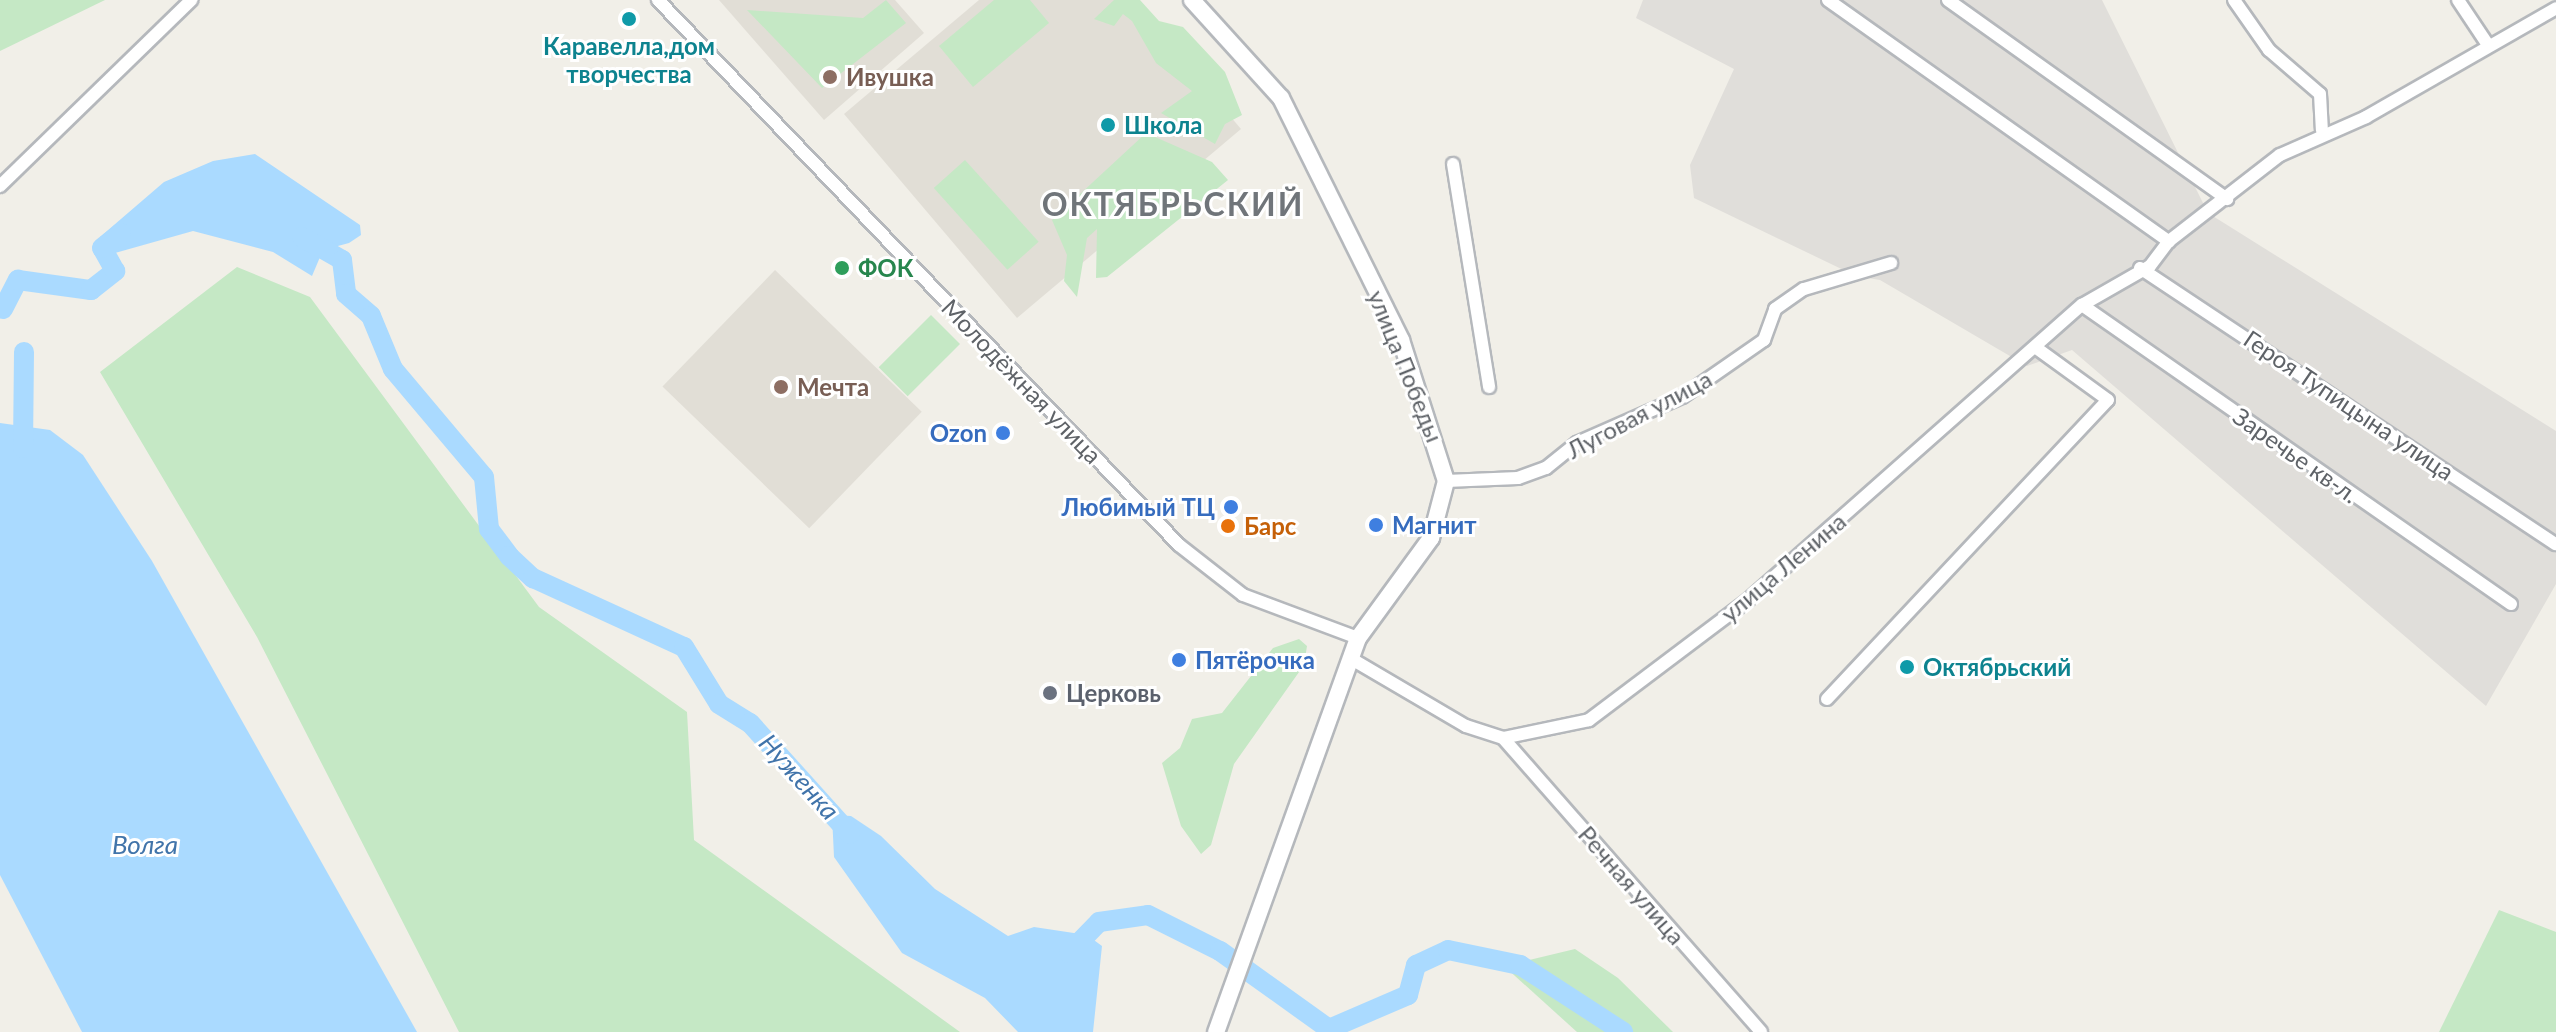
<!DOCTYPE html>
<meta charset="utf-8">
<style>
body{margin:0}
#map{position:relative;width:2556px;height:1032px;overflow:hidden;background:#f1efe8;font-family:Lato,sans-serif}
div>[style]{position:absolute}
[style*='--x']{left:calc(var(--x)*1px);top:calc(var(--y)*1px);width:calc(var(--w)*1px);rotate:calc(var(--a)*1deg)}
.industrial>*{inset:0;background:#e0deda}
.education>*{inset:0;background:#e1ded6;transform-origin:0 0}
.green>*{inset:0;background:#c5e8c5;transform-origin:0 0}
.water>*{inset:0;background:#aadaff}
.river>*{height:20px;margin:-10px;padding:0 10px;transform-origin:10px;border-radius:10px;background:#aadaff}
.roads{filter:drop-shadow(2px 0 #b5b8bc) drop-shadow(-2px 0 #b5b8bc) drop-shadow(0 2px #b5b8bc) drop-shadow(0 -2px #b5b8bc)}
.street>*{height:12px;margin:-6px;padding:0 6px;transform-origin:6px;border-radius:6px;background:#fff}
.secondary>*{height:16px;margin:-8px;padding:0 8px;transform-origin:8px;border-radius:8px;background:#fff}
.dots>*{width:22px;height:22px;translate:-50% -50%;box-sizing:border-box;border:4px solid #fff;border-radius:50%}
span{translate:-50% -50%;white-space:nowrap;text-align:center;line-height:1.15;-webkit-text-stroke:6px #fff;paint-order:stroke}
.culture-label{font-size:24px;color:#0d838f;font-weight:700}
.left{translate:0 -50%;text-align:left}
.education-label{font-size:24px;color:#785e54;font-weight:700}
.leisure-label{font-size:24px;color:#27864d;font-weight:700}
.street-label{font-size:24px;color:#5f6368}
.shop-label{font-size:24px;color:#366cbe;font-weight:700}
.right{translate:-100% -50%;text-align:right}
.food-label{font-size:24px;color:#c56008;font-weight:700}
.worship-label{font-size:24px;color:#5b616d;font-weight:700}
.water-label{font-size:26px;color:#4174aa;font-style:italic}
.district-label{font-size:32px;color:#70757a;font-weight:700;letter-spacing:2px}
</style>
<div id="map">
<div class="industrial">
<i style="clip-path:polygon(1643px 0,2102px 0,2208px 213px,2556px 431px,2556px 584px,2486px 706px,2072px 350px,2027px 366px,1880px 280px,1856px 276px,1694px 198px,1690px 165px,1734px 69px,1636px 18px)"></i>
</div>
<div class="education">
<i style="clip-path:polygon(719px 0,895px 0,924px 33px,824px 120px)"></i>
<i style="clip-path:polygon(979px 0,1132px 0,1241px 129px,1017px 318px,844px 114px)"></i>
<i style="left:775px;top:270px;width:204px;height:162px;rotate:44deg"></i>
</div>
<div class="green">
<i style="clip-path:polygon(0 0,105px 0,0 51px)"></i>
<i style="clip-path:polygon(886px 0,906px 23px,822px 88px,747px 10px,863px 18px)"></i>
<i style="clip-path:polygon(994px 0,1030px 0,1049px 23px,973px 87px,939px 46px)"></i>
<i style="clip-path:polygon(1114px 0,1140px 0,1159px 21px,1183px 27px,1225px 72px,1242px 115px,1225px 124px,1215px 144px,1161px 113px,1192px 91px,1156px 63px,1132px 21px,1123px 14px,1114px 26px,1094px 19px)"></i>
<i style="clip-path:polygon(1146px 133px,1212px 162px,1228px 180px,1107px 277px,1096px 278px,1097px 229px,1087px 238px,1077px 297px,1064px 281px,1067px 255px,1052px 220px)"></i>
<i style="left:965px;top:160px;width:110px;height:42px;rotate:48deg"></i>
<i style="clip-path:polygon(237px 267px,310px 297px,539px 607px,687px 712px,694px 840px,960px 1032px,459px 1032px,257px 637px,100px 372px)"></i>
<i style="left:931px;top:315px;width:41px;height:74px;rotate:45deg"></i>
<i style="clip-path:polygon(1299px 639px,1307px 646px,1304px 665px,1234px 764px,1211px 845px,1201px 854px,1181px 826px,1162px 763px,1180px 748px,1192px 719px,1222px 713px,1273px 648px)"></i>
<i style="clip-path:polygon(2499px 910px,2556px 932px,2556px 1032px,2439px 1032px)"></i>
<i style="clip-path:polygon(1575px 949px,1618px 978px,1673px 1032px,1577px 1032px,1504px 966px)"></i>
</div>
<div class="water">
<i style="clip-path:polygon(255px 154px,360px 225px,361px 235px,349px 243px,323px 250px,312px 276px,273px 252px,193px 231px,115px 253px,102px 248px,100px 237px,164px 182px,213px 161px)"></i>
<i style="clip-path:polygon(0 423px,50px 430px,83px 455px,152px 561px,417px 1032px,82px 1032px,0 875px)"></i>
<i style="clip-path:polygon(832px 815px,851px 816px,881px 836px,935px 889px,1008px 936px,1034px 927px,1087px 935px,1102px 946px,1093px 1032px,1018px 1032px,985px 998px,902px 953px,834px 857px)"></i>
</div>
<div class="river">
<i style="--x:302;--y:237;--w:46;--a:29.9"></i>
<i style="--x:342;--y:260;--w:34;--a:83"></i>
<i style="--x:346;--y:294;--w:33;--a:41"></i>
<i style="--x:371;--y:316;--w:57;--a:67.5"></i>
<i style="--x:393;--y:369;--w:141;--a:49.9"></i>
<i style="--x:484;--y:477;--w:52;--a:84.5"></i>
<i style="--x:489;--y:529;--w:34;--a:53"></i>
<i style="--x:509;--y:556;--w:33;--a:43"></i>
<i style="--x:533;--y:578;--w:166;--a:24.6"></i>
<i style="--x:684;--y:647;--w:67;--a:58.4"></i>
<i style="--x:719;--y:704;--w:36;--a:32"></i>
<i style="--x:750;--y:723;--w:149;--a:48"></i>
<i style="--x:3;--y:309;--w:33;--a:-63"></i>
<i style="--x:18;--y:280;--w:74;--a:7.8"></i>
<i style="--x:91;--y:290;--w:31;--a:-38"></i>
<i style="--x:115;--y:271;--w:26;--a:-119"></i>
<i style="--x:102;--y:248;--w:24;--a:-38"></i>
<i style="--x:23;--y:448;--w:96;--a:-89.4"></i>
<i style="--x:1069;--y:953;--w:43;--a:-45.9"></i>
<i style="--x:1099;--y:922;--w:49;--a:-8.1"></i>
<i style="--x:1148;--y:915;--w:80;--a:26.6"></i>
<i style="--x:1220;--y:951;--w:134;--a:35.6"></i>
<i style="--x:1329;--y:1029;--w:86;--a:-23.3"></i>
<i style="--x:1408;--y:995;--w:31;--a:-75"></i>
<i style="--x:1416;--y:965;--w:35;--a:-25"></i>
<i style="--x:1448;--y:950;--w:74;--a:11.8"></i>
<i style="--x:1520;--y:965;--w:123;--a:33"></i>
</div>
<div class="roads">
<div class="street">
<i style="--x:658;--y:0;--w:754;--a:46.29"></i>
<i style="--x:1179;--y:545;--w:81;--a:38"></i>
<i style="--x:1243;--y:595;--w:123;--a:20.5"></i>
<i style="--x:1828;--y:0;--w:418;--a:35.3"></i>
<i style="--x:1948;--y:0;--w:343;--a:35.5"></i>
<i style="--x:2234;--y:0;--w:61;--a:55"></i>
<i style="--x:2269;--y:50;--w:67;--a:40.8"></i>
<i style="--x:2320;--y:94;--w:36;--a:87"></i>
<i style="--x:2458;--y:0;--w:54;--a:56.3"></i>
<i style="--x:1453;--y:164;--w:226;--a:80.8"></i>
<i style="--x:0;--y:186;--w:267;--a:-44.2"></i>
<i style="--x:2140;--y:268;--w:499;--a:33.6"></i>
<i style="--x:2082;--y:305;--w:523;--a:34.88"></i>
<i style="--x:1446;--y:481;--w:72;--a:-2.4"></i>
<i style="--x:1518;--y:478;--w:30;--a:-20"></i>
<i style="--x:1546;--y:468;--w:40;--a:-39"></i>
<i style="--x:1577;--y:443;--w:115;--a:-23.7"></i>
<i style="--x:1682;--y:397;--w:100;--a:-34.8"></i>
<i style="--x:1764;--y:340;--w:33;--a:-70"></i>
<i style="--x:1775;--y:309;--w:35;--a:-35"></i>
<i style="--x:1804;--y:289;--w:91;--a:-16.6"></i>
<i style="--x:1350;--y:658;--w:134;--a:30.4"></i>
<i style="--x:1466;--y:726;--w:39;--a:18"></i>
<i style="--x:1503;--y:738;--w:88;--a:-11.8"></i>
<i style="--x:1589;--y:720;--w:199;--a:-37"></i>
<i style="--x:1748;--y:600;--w:446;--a:-41.5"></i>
<i style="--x:2082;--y:305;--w:78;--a:-29.8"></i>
<i style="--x:2150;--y:266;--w:31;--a:-53"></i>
<i style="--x:2169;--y:241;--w:140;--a:-37.8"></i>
<i style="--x:2280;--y:155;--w:94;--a:-23.8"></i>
<i style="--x:2366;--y:117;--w:219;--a:-29.8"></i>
<i style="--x:1827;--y:699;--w:410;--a:-46.8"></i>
<i style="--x:2108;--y:400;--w:90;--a:-144"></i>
<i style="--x:1503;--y:738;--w:391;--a:48.7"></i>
</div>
<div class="secondary">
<i style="--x:1192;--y:0;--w:132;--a:47.8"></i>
<i style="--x:1281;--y:98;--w:270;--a:63.6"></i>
<i style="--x:1401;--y:340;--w:148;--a:72.3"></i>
<i style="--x:1446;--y:481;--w:59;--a:104.7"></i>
<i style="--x:1431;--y:538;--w:124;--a:126.1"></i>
<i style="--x:1358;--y:638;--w:419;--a:109.8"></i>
</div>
</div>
<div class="dots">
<i style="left:629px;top:19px;background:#0f9aa8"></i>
<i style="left:830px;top:77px;background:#8d6e63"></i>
<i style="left:1108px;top:125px;background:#0f9aa8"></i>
<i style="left:842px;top:268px;background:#2e9e5b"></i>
<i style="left:781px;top:387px;background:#8d6e63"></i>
<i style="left:1003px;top:433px;background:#3f7fe0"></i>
<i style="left:1231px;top:507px;background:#3f7fe0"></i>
<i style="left:1376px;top:525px;background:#3f7fe0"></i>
<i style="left:1228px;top:526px;background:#e8710a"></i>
<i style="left:1179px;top:660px;background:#3f7fe0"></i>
<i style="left:1907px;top:667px;background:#0f9aa8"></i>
<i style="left:1050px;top:693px;background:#6b7280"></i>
</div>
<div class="culture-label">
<span style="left:629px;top:60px">Каравелла,дом<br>творчества</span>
<span class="left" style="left:1124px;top:125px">Школа</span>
<span class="left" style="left:1923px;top:667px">Октябрьский</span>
</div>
<div class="education-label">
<span class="left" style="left:846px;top:77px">Ивушка</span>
<span class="left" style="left:797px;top:387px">Мечта</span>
</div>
<div class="leisure-label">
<span class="left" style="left:858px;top:268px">ФОК</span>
</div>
<div class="street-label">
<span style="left:1406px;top:366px;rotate:68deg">улица Победы</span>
<span style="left:1022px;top:381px;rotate:46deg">Молодёжная улица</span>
<span style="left:2349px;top:405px;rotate:34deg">Героя Тупицына улица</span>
<span style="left:1639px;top:414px;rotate:-28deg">Луговая улица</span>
<span style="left:2296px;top:455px;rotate:35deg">Заречье кв-л.</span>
<span style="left:1783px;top:567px;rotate:-40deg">улица Ленина</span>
<span style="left:1632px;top:885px;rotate:49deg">Речная улица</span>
</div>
<div class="shop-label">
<span class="right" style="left:987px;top:433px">Ozon</span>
<span class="right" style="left:1215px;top:507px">Любимый ТЦ</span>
<span class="left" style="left:1392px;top:525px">Магнит</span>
<span class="left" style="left:1195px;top:660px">Пятёрочка</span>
</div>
<div class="food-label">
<span class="left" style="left:1244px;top:526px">Барс</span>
</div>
<div class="worship-label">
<span class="left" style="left:1066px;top:693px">Церковь</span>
</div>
<div class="water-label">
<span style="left:799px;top:777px;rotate:48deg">Нуженка</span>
<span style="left:145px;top:845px">Волга</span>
</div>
<div class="district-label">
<span style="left:1173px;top:204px">ОКТЯБРЬСКИЙ</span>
</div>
</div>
